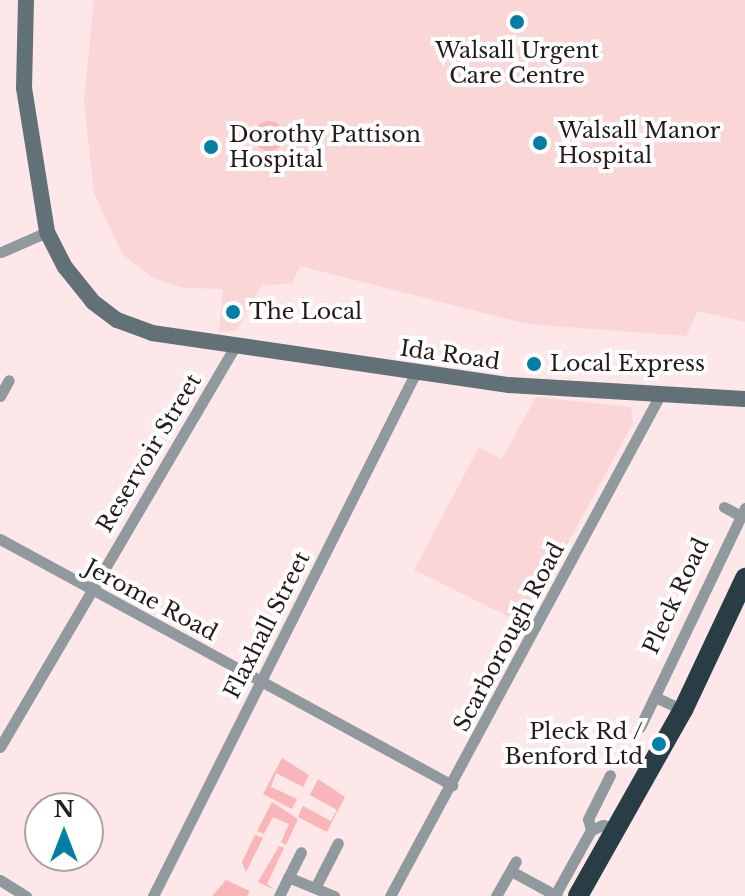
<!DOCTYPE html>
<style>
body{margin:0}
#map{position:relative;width:745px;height:896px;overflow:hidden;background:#fee7e8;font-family:"Libre Baskerville",serif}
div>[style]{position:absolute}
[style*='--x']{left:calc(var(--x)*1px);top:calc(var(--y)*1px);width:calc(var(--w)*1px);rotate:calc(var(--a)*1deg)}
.built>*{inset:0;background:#fbd6d7}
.green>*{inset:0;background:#f9b5b8}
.round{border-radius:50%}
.street>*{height:11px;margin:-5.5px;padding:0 5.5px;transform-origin:5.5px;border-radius:5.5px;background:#8f999e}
.secondary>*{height:16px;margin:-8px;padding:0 8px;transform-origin:8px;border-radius:8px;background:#627178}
.highway>*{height:20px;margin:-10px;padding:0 10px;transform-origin:10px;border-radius:10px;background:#283d46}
.dots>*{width:22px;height:22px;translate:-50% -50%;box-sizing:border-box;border:4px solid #fff;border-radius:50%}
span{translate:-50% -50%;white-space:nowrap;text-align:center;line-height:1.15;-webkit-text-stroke:8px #fff;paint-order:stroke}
.poi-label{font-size:22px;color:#251b1b}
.left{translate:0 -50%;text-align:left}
.right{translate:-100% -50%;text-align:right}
.street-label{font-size:22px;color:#251b1b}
.north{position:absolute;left:24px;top:792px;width:80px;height:80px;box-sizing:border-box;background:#fff;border:2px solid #a8a4a4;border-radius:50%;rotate:0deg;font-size:22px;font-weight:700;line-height:32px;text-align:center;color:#251b1b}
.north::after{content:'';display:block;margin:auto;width:28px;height:36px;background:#037ea4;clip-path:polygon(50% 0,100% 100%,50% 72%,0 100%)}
</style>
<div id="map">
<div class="built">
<i style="clip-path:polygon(94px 0,745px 0,745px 322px,698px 311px,686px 336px,527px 324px,300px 266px,292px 284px,262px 285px,236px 331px,219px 332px,223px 289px,183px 288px,153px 278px,122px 254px,94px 193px,84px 102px)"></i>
<i style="clip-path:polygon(536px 397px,631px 407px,633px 423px,524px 624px,414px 570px,479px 447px,502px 459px)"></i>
</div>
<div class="green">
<i class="round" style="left:254px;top:121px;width:30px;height:30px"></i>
<i style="clip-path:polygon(282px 758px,309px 775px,303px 787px,276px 773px,271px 787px,297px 799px,292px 809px,263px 794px)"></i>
<i style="clip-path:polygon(318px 779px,345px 797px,327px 832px,298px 817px,303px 806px,331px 821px,337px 810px,310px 795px)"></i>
<i style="clip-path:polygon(272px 802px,298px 819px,286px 845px,281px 842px,289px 824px,273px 817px,264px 834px,257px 831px)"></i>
<i style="clip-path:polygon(255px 835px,263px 838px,246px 872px,242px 862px)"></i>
<i style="clip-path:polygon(279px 846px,284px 848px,267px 884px,275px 890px,258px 882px)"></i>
<i style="clip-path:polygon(226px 880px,250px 891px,247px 896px,212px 896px)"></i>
</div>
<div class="street">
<i style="--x:1;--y:252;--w:50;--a:-23.5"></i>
<i style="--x:0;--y:396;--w:18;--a:-61"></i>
<i style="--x:724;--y:507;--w:19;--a:28"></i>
<i style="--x:0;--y:539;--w:515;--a:28.56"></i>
<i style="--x:655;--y:697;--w:31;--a:25"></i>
<i style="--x:640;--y:727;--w:243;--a:-64.4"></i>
<i style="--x:0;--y:747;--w:466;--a:-59.6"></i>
<i style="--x:591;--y:830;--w:11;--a:-105"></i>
<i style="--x:588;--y:819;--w:49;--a:-63.4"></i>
<i style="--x:511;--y:871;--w:52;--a:28.5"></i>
<i style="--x:288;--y:877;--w:50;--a:22.4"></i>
<i style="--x:0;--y:880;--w:31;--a:32"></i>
<i style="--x:316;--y:886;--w:48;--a:-62.9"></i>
<i style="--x:555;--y:895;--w:74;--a:-61"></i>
<i style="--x:591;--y:830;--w:13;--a:-23"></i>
<i style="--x:603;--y:825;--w:13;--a:18"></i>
<i style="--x:153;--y:896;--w:586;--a:-63.35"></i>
<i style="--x:279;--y:896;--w:49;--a:-63.4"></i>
<i style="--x:390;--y:896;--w:569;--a:-61.68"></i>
<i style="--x:496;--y:896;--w:40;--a:-60.3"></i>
</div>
<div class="secondary">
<i style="--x:26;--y:0;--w:88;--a:91.3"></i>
<i style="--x:24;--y:88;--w:146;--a:80.9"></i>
<i style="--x:47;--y:232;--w:39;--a:63"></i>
<i style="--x:65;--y:267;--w:45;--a:51.3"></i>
<i style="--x:93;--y:302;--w:30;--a:37"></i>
<i style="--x:117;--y:320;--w:37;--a:20"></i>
<i style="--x:152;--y:333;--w:361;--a:8.3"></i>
<i style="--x:509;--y:385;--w:236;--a:3.4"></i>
</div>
<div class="highway">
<i style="--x:578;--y:896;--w:214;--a:-60.6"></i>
<i style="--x:683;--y:710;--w:146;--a:-64.8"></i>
</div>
<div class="dots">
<i style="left:517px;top:22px;background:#037ea4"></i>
<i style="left:540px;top:143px;background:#037ea4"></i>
<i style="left:211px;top:147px;background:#037ea4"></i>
<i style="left:233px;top:312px;background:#037ea4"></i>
<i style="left:534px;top:364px;background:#037ea4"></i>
<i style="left:659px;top:744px;background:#037ea4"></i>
</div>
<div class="poi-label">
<span style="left:517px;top:63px">Walsall Urgent<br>Care Centre</span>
<span class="left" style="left:558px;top:143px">Walsall Manor<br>Hospital</span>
<span class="left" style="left:229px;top:147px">Dorothy Pattison<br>Hospital</span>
<span class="left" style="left:249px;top:312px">The Local</span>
<span class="left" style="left:550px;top:364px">Local Express</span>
<span class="right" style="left:643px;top:744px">Pleck Rd /<br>Benford Ltd</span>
</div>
<div class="street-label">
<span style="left:450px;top:355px;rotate:8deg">Ida Road</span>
<span style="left:149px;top:453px;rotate:-59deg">Reservoir Street</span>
<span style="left:676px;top:596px;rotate:-65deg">Pleck Road</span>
<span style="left:151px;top:600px;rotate:28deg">Jerome Road</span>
<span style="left:267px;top:625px;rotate:-63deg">Flaxhall Street</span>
<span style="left:509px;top:637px;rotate:-62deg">Scarborough Road</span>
</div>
<div class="north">N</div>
</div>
